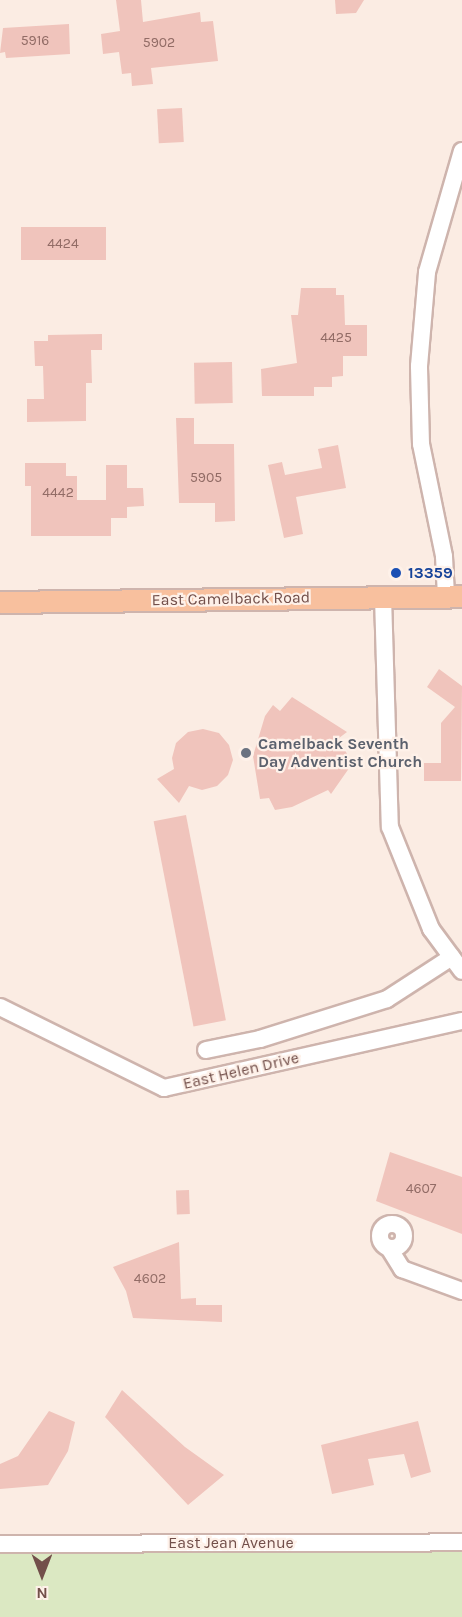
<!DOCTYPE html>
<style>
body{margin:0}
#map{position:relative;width:462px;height:1617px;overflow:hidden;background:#fbece3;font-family:Karla,sans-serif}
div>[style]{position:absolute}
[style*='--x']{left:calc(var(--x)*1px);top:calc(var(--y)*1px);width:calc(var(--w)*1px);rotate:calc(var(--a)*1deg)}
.green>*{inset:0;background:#dbe8c2;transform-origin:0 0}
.building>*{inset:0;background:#f0c4bc;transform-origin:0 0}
.roads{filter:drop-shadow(2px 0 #ceb4ad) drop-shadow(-2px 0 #ceb4ad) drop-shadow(0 2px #ceb4ad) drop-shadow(0 -2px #ceb4ad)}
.minor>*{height:16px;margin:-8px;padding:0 8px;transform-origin:8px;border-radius:8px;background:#fff}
.minor>.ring{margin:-8px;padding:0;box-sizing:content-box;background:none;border:16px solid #fff;border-radius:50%}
.major>*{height:21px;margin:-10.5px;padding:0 10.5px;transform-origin:10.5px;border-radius:10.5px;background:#f8c09e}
.dots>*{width:16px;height:16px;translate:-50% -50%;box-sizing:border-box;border:3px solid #fef1e9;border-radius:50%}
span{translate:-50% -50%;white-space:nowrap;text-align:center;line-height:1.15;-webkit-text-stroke:4.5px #fef1e9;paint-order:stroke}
.number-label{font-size:14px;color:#926c66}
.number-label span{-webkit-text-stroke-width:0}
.transit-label{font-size:16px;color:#164399;font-weight:700}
.left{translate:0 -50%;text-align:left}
.street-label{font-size:16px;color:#724f4a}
.worship-label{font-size:16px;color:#5b616d;font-weight:700}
.north{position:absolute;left:12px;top:1545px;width:60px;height:60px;-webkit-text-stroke:4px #fef1e9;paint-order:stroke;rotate:180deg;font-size:16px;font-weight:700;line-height:24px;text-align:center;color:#724f4a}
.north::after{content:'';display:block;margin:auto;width:21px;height:27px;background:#724f4a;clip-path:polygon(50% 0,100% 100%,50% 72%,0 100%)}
</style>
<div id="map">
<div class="green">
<i style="left:462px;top:1546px;width:71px;height:462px;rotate:90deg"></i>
</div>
<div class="building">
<i style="clip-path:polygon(116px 0,141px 0,143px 22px,200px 12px,201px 22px,213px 21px,218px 61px,151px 68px,153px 84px,132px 86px,131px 73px,122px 74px,119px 52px,103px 54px,101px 34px,120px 31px)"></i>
<i style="clip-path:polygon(335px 0,364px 0,356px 13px,336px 14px)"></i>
<i style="clip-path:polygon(69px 24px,70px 54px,6px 58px,5px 52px,0 53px,3px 28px)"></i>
<i style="left:182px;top:108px;width:34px;height:25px;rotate:87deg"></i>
<i style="left:21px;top:227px;width:85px;height:33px"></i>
<i style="clip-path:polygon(301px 288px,336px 288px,336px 295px,344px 295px,345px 325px,367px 325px,367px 356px,343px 356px,343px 376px,332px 377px,332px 387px,314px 387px,314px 396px,262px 396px,261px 369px,297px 363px,291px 315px,298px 315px)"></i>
<i style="clip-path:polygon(102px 334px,102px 350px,91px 350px,92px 383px,86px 383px,86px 421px,27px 422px,27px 399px,44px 399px,43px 366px,35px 366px,34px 341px,48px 341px,48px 335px)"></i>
<i style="left:232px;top:362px;width:41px;height:38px;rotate:89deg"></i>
<i style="clip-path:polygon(176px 418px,194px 418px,194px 444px,234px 444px,235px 521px,215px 522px,215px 503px,179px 503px)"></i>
<i style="clip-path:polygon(338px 445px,346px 488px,296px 497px,303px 534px,284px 538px,268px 465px,282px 462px,285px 475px,322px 468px,318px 449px)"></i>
<i style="clip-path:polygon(25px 463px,66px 463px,66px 476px,77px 476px,77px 500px,106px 500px,106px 465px,127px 465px,127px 488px,143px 488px,144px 506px,127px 507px,127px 518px,111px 518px,111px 536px,31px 536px,31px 486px,25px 486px)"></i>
<i style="clip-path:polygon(439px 669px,462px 686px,461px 781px,424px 781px,424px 763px,441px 763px,441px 723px,455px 707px,427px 687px)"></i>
<i style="clip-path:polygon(292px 697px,347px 732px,339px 738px,352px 764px,331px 794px,328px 790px,292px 807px,275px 810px,269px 798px,260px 799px,253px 756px,265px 716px,273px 705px,280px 711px)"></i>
<i style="clip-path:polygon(203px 729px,219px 733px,229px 745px,233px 760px,228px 775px,217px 786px,202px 790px,189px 786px,179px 803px,157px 779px,174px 769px,172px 758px,176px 743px,188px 732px)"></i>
<i style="left:186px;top:815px;width:209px;height:33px;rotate:79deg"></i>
<i style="clip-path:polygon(390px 1152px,462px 1177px,462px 1234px,376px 1201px)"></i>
<i style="left:189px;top:1190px;width:24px;height:13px;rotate:88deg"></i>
<i style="clip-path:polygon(179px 1242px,181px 1299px,196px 1298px,196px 1305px,222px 1305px,222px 1322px,133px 1318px,126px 1291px,113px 1267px)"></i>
<i style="clip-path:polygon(122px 1390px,185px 1447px,224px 1475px,188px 1505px,105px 1417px)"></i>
<i style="clip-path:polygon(49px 1411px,75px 1422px,68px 1451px,48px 1485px,0 1489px,0 1464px,18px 1456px)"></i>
<i style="clip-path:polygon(418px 1421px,431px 1472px,411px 1478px,404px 1454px,368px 1459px,374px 1485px,332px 1494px,321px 1445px)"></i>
</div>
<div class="roads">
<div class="minor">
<i style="--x:446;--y:596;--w:40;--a:-92.9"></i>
<i style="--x:444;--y:556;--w:114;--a:-101.6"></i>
<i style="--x:421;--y:444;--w:78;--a:-91.5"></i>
<i style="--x:419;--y:366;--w:94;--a:-85.1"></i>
<i style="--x:427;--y:272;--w:126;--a:-73.9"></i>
<i style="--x:383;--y:597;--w:230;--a:88.3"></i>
<i style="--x:390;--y:827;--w:110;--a:68.1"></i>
<i style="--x:431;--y:929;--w:52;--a:53.6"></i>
<i style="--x:0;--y:1007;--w:183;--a:26.3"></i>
<i style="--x:164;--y:1088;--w:305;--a:-12.7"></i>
<i style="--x:206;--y:1050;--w:55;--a:-11.5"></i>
<i style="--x:260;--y:1039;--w:133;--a:-17.5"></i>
<i style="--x:387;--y:999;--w:77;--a:-32.9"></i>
<i class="ring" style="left:380px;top:1224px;width:8px;height:8px"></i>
<i style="--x:389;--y:1248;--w:25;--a:58"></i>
<i style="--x:402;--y:1269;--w:64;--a:20.1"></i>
<i style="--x:0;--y:1544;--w:462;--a:-0.2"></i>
</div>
<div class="major">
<i style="--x:0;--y:602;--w:462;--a:-0.7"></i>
</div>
</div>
<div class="dots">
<i style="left:396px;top:573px;background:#1a4fb4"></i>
<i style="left:246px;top:753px;background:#6b7280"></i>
</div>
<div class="number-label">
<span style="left:35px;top:41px">5916</span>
<span style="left:159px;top:43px">5902</span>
<span style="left:63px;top:244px">4424</span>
<span style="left:336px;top:338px">4425</span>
<span style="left:206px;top:478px">5905</span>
<span style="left:58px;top:493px">4442</span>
<span style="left:421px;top:1189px">4607</span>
<span style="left:150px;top:1279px">4602</span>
</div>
<div class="transit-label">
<span class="left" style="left:408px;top:573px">13359</span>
</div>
<div class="street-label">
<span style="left:231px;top:599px;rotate:-1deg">East Camelback Road</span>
<span style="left:241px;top:1071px;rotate:-13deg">East Helen Drive</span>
<span style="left:231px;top:1543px">East Jean Avenue</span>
</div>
<div class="worship-label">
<span class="left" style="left:258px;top:753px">Camelback Seventh<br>Day Adventist Church</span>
</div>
<div class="north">N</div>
</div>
